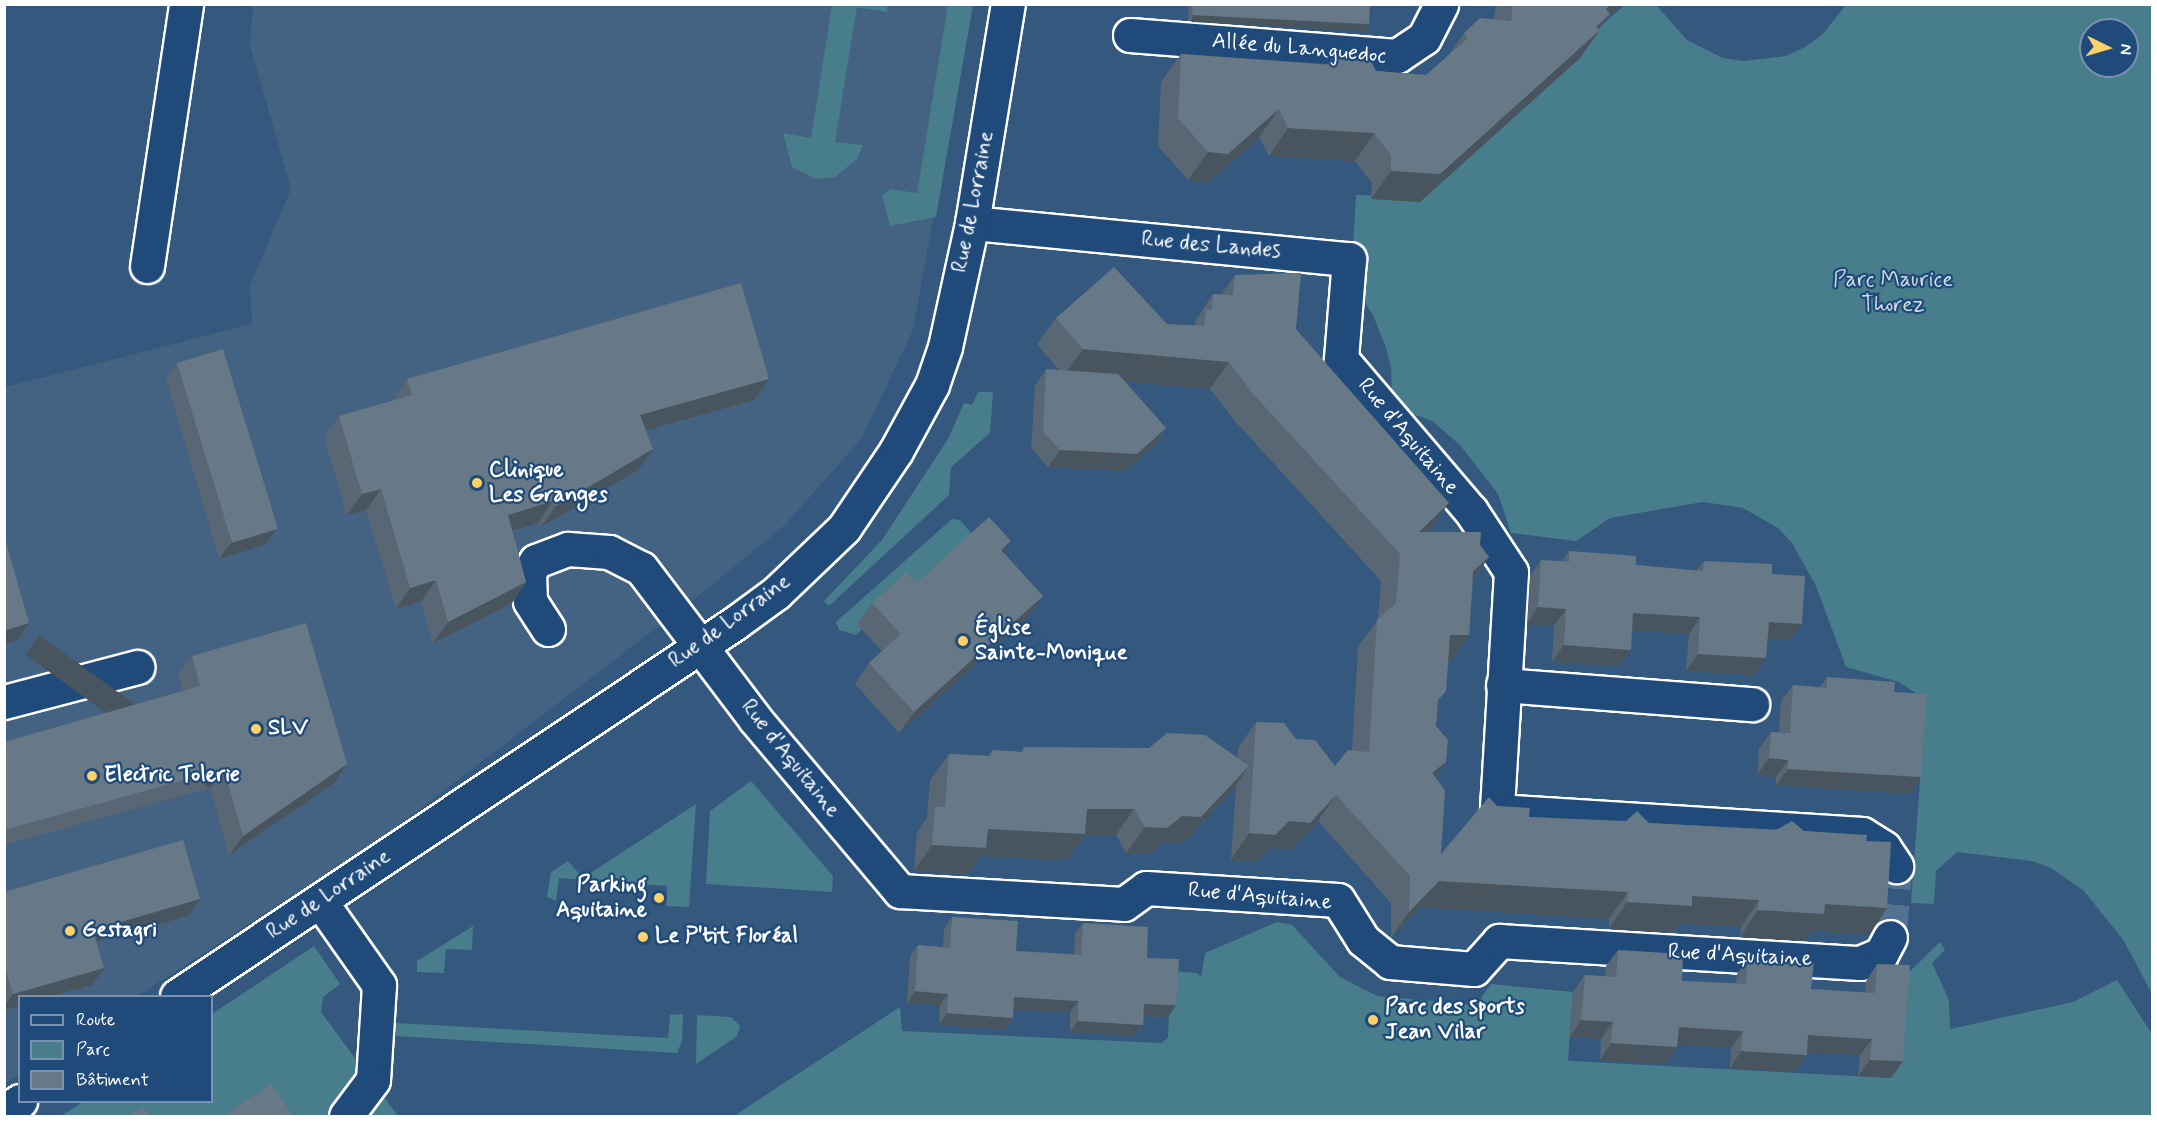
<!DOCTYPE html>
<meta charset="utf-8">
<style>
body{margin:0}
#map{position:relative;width:2157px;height:1121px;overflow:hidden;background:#35587e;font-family:Mynerve,sans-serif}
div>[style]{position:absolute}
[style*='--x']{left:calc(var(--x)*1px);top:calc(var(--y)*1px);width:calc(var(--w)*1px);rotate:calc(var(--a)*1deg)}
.built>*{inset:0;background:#446281}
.green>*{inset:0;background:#487d8b}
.minor-tunnel>*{height:33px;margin-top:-16.5px;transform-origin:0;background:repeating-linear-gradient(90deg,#537191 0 33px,transparent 0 49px)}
.roads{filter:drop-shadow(2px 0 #fff) drop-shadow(-2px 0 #fff) drop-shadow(0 2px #fff) drop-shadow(0 -2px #fff)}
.minor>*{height:33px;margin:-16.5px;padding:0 16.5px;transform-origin:16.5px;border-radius:16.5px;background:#1f4a7a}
.wall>*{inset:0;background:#596774}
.shaded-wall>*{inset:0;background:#48545e;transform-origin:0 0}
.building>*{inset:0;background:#677887;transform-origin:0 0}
.dots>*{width:16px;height:16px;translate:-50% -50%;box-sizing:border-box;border:3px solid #1f4a7a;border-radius:50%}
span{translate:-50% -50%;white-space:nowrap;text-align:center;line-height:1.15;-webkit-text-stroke:4.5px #1f4a7a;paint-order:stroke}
.street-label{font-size:22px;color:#fff}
.park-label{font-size:22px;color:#d1dee2}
.poi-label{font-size:22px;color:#fff;font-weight:700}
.left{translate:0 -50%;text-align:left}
.right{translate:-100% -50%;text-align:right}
.frame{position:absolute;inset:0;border:6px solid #fff;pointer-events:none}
.legend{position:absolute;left:18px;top:995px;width:195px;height:108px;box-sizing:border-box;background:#1f4a7a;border:2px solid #7992af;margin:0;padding:8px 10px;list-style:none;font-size:18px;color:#fff}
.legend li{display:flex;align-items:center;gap:12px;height:30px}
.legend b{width:30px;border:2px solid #7992af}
.north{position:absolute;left:2079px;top:18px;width:60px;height:60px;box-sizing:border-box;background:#1f4a7a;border:2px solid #7992af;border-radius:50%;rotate:95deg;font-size:16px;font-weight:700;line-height:24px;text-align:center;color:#fff}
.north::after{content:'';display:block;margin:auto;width:21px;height:27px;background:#ffd166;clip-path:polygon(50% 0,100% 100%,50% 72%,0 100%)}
</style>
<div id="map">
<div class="built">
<i style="clip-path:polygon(253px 5px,972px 5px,913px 330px,862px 438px,785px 525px,702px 593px,386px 835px,138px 996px,20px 996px,19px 1074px,5px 1083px,5px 387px,252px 324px,250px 285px,291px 189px,250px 45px)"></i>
</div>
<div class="green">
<i style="clip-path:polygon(832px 5px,887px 5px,887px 12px,857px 7px,835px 142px,863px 145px,857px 159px,835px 177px,816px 179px,792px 167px,783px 133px,811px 138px)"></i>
<i style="clip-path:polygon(948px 5px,973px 5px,936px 217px,890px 226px,882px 195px,891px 189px,917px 193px)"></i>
<i style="clip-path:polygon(evenodd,1625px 5px,1656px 5px,1687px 40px,1723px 58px,1744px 61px,1786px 56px,1805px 47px,1822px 35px,1846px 5px,2152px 5px,2152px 994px,2124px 941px,2084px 891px,2051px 868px,2032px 861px,1957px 852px,1936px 871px,1934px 904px,1911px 903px,1926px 700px,1899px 682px,1846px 667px,1816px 586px,1792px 543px,1778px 528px,1743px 508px,1703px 502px,1610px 518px,1576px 541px,1511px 533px,1498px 494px,1460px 445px,1432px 421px,1399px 409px,1392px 400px,1391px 367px,1386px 348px,1373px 315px,1351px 281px,1356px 195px,1387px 196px,1579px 45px,1625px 5px,2091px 30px,2127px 30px,2127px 66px,2091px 66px,2091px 30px)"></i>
<i style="clip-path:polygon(978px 392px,993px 392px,990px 433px,951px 467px,949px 495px,829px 606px,824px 601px,882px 540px,948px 439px,964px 403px,972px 405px)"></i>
<i style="clip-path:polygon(952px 519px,960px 520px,980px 544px,902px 604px,858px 624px,862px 629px,856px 635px,839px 630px,836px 622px)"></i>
<i style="clip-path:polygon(751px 781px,833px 876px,832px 892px,706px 884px,710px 811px)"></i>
<i style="clip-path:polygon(696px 804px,689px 907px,666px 906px,667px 886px,559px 878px,556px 901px,547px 897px,551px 872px,568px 861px,583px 878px)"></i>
<i style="clip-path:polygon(1277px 922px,1292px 925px,1340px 977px,1377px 996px,1476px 1005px,1491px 984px,1573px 992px,1568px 1060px,1571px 1061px,1891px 1078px,1899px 982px,1940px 942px,1945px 950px,1932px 963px,1949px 1000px,1950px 1029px,2073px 1002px,2117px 980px,2152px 1034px,2152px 1116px,734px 1116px,900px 1007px,902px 1031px,1161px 1043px,1168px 1038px,1171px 971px,1197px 973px,1201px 977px,1205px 953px)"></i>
<i style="clip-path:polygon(473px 926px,472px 950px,446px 949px,444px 973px,417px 972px,417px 961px)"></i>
<i style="clip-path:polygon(314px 946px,340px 984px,323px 997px,321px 1012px,398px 1116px,61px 1116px,83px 1102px,212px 1102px,212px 1014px)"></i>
<i style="clip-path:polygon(683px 1014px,682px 1041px,677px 1053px,395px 1036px,396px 1023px,668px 1038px,670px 1015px)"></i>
<i style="clip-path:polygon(697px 1015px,731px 1017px,740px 1026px,737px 1036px,696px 1064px)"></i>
</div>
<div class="minor-tunnel">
<i style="--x:1890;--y:937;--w:71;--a:-85.2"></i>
</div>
<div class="roads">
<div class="minor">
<i style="--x:1130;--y:35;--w:268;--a:4.5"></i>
<i style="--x:1397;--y:56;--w:32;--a:-34"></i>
<i style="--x:1424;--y:38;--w:38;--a:-63"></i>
<i style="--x:972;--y:223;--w:379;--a:5.5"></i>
<i style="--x:1349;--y:259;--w:100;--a:94.6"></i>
<i style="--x:1341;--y:359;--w:200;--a:49.5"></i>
<i style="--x:1471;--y:511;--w:73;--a:56.7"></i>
<i style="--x:1511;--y:572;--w:239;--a:93.4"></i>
<i style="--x:1497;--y:811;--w:366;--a:3.6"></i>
<i style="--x:1862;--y:834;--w:26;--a:32"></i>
<i style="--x:1884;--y:848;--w:22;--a:56"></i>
<i style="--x:147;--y:266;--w:265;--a:-81.5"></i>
<i style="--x:548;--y:629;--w:33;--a:-123"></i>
<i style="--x:530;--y:601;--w:29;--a:-92"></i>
<i style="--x:529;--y:572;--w:13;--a:-58"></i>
<i style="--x:536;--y:561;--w:34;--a:-21"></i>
<i style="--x:568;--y:549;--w:41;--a:4.2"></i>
<i style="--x:609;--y:552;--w:36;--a:27"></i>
<i style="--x:641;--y:568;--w:189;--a:52.9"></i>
<i style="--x:755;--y:719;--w:225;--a:49.9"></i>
<i style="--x:900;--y:891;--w:224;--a:3.3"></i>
<i style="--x:1124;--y:904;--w:27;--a:-36"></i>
<i style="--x:1146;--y:888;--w:192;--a:3.6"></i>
<i style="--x:1338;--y:900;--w:47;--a:58"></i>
<i style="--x:1363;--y:940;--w:35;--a:39"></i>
<i style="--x:1390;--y:962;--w:84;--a:4.8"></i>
<i style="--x:1474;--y:969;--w:38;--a:-48"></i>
<i style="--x:1499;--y:941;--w:362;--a:3.5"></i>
<i style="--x:1860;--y:963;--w:23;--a:-23"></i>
<i style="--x:1881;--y:954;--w:19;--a:-62"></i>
<i style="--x:1503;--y:685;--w:250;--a:4.4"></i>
<i style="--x:4;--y:702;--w:138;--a:-14.7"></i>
<i style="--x:320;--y:901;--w:103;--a:54.9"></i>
<i style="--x:379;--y:985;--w:95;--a:93.6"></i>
<i style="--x:373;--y:1080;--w:45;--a:126.9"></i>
<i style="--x:177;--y:996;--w:671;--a:-33.76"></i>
<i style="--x:735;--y:623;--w:51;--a:-36.2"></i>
<i style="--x:776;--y:593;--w:94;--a:-43.7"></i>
<i style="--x:844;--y:528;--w:93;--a:-56"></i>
<i style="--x:896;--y:451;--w:75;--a:-61.4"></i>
<i style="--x:932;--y:385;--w:40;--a:-71.1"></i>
<i style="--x:945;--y:347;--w:127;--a:-77.7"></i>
<i style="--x:972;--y:223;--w:222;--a:-80.7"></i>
<i style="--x:4;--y:1111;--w:19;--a:-32"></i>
</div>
</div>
<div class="wall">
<i style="clip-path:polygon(1189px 4px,1370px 4px,1369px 24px,1365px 30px,1188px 21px)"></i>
<i style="clip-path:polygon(1496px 4px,1622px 4px,1606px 19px,1599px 29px,1600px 30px,1580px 58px,1420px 202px,1371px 199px,1372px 183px,1355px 161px,1269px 156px,1259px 137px,1208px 183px,1188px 180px,1158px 146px,1161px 82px,1181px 54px,1327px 64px,1331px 59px,1376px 71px,1426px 75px,1448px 56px,1464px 33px,1494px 19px)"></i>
<i style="clip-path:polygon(1235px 275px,1296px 329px,1431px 529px,1428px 532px,1480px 545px,1489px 557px,1473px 580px,1469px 635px,1450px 662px,1448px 662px,1438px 703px,1436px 726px,1435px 778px,1441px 854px,1497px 806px,1529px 817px,1804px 831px,1866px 841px,1869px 935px,1812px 931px,1805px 941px,1740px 937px,1741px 927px,1680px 923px,1673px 933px,1609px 929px,1609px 919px,1421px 907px,1391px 938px,1391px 903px,1318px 821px,1291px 849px,1271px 848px,1256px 861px,1231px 860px,1236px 785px,1231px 792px,1183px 843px,1164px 842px,1148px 854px,1126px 853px,1116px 835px,1085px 835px,1067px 860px,980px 856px,968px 874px,914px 871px,917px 833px,927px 818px,930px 780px,949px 754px,988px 756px,992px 750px,1021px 752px,1024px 747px,1237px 758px,1238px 748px,1256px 722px,1296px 739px,1335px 766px,1352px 750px,1358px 647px,1378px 619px,1381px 581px,1235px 421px,1210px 389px,1125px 381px,1166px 428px,1155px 445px,1125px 471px,1048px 467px,1031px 448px,1035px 386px,1046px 369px,1059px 370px,1037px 344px,1056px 318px,1194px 326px,1195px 321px,1213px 294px,1221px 295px)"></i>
<i style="clip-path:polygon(177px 363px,277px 529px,265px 545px,219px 559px,166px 379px)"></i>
<i style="clip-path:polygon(407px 379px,754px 400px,646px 430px,638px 470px,541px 527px,538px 523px,512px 530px,526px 582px,512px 603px,433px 643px,421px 602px,396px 609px,366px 510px,347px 515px,324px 437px,339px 416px,393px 401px)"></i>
<i style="clip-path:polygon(1569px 551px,1636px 565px,1696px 571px,1704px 561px,1772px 574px,1790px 640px,1767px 639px,1766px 658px,1754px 675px,1686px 671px,1689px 634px,1632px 630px,1619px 666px,1552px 662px,1554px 626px,1527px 624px,1530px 576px,1541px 560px,1562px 561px)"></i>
<i style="clip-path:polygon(1003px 552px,1043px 596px,1028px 617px,899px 733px,855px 684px,869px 663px,882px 651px,857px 624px,872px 603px,917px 582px)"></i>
<i style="clip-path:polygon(192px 656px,334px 783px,229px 855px,210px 788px,4px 845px,4px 742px,183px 691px,178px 675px)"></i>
<i style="clip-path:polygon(1827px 677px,1894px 692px,1921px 777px,1910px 794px,1776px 785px,1776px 777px,1757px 775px,1759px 749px,1771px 732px,1779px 732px,1781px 701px,1793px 685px,1820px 687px)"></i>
<i style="clip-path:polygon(4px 892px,188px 916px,96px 942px,92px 985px,4px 1010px)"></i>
<i style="clip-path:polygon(952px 917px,1016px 951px,1074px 954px,1075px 934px,1083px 923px,1147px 958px,1176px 1005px,1168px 1017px,1144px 1016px,1143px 1025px,1135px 1036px,1070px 1032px,1070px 1012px,1013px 1009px,1013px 1018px,1005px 1029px,939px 1025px,940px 1005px,907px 1003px,910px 957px,918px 945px,943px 947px,944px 929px)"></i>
<i style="clip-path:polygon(1618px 950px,1682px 981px,1736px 983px,1737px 974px,1748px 958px,1811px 989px,1865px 993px,1866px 981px,1877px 964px,1891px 1078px,1858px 1076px,1860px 1055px,1807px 1052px,1807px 1055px,1795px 1072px,1730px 1068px,1731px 1048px,1677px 1044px,1677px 1047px,1666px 1064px,1600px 1060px,1601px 1039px,1570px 1037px,1573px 992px,1585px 975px,1605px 976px,1606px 966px)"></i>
</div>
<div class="shaded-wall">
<i style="clip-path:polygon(1611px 4px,1622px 4px,1606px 19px,1595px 34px,1600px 30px,1580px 58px,1420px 202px,1371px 199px,1391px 171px)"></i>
<i style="left:1192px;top:15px;width:177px;height:7px;rotate:3deg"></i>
<i style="clip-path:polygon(1279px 109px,1259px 137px,1208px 183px,1188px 180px,1208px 152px)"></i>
<i style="clip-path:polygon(1288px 128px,1374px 133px,1355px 161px,1269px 156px)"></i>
<i style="clip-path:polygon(1083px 349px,1229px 362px,1210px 389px,1064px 376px)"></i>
<i style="clip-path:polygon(769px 379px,754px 400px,626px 436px,640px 415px)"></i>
<i style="clip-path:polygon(1166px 428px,1155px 445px,1125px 471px,1048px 467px,1060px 450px)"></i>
<i style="clip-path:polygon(653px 449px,638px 470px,541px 527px,556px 506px)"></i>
<i style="clip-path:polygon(381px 489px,366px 510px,347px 515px,362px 494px)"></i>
<i style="clip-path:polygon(553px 501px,538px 523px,493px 536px,508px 515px)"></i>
<i style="clip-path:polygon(1449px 503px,1431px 529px,1400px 558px,1419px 532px)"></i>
<i style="clip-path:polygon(277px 529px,265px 545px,219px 559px,231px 543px)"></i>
<i style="clip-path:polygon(1011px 541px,996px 562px,1001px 550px)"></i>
<i style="clip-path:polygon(1489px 557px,1470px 583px,1473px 571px)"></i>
<i style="clip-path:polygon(436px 580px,421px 602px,396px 609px,410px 588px)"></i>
<i style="clip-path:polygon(526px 582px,512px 603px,433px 643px,448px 622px)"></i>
<i style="clip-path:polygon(1043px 596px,1028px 617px,899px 733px,914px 712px)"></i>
<i style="clip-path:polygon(1538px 607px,1566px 609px,1554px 626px,1527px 624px)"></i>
<i style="clip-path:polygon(1633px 613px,1700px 617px,1689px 634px,1622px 630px)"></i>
<i style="clip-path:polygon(1769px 622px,1802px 624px,1790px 640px,1757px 638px)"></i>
<i style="clip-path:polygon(29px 623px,18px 640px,4px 644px,4px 631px)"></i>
<i style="clip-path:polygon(1450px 635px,1469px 635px,1450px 662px,1431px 661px)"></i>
<i style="clip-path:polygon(1564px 645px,1631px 650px,1619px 666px,1552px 662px)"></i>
<i style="clip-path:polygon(1698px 654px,1766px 658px,1754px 675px,1686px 671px)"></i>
<i style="clip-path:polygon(1769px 758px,1788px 760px,1776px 777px,1757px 775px)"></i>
<i style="clip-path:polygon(1446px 762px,1428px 789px,1432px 773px)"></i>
<i style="clip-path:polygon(347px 764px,334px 783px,229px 855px,243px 836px)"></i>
<i style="clip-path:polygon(1249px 766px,1231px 792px,1183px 843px,1164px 842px,1148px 854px,1126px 853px,1145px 827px,1182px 816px)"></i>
<i style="left:224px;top:769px;width:24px;height:228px;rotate:126deg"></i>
<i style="clip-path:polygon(1788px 769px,1921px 777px,1910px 794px,1776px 785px)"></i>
<i style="clip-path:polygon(1336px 795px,1318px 821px,1291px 849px,1271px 848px,1256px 861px,1231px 860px,1249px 833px)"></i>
<i style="clip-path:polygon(1087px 809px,1134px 809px,1116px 835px,1085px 835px,1067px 860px,980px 856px,968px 874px,914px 871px,932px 845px,988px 829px)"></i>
<i style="clip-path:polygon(1439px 881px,1628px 892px,1609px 919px,1421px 907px,1391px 938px,1409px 912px)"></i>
<i style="clip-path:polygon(1692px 896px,1759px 900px,1741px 927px,1680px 923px,1673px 933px,1609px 929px,1627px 902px)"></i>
<i style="clip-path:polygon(200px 899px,188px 916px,81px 946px,93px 930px)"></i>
<i style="clip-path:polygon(1825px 904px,1887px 908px,1869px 935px,1812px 931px,1805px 941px,1740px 937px,1758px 910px)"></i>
<i style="clip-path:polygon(104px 968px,92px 985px,52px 996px,20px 996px,20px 1006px,4px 1010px,4px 1007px,13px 994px)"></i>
<i style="clip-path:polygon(915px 991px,948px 994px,940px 1005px,907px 1003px)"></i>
<i style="clip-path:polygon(1014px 997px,1078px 1001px,1070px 1012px,1006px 1009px)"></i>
<i style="clip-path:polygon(1144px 1004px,1176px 1005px,1168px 1017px,1136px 1015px)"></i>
<i style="clip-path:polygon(947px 1013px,1013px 1018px,1005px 1029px,939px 1025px)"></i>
<i style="clip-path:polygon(1581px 1020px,1613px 1022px,1601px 1039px,1570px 1037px)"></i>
<i style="clip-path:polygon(1078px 1021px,1143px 1025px,1135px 1036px,1070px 1032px)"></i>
<i style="clip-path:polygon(1679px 1027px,1743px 1031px,1731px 1048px,1667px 1044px)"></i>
<i style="clip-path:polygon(1808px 1035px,1872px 1039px,1860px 1055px,1796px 1052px)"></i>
<i style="clip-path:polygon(1611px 1043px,1677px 1047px,1666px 1064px,1600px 1060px)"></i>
<i style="clip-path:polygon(1741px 1051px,1807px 1055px,1795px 1072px,1730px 1068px)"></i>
<i style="clip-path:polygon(1870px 1060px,1903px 1061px,1891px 1078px,1858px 1076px)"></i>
</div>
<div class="building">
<i style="clip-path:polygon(1193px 4px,1370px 4px,1369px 24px,1192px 15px)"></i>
<i style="clip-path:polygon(1513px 4px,1611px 4px,1606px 9px,1610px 14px,1596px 27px,1600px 30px,1440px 174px,1391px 171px,1391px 155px,1374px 133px,1288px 128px,1279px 109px,1228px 154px,1208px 152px,1178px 118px,1181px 54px,1330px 65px,1331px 59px,1371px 61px,1376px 71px,1426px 75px,1468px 38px,1464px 33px,1480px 18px,1511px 21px)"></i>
<i style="clip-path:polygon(1114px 267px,1167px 324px,1204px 326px,1206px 310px,1212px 310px,1213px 294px,1233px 295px,1235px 275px,1301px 273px,1296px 329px,1449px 503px,1419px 532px,1481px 532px,1480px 545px,1489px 557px,1473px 571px,1469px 635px,1450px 635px,1446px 691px,1438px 700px,1436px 726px,1448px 740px,1446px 762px,1432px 773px,1445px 790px,1441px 854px,1489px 797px,1497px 806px,1530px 808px,1529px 817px,1626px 821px,1637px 811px,1649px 823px,1776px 830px,1792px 821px,1804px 831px,1867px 835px,1866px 841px,1891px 842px,1887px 908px,1825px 904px,1824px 914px,1758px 910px,1759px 900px,1692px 896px,1692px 906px,1627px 902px,1628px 892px,1439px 881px,1409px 912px,1410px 876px,1336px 795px,1310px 823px,1289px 821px,1275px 835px,1249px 833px,1256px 722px,1284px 723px,1296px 739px,1315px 740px,1335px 766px,1348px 750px,1369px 752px,1377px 620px,1396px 603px,1400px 554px,1254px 395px,1229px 362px,1083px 349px,1056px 318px)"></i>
<i style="clip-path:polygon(741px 283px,769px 379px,640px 415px,653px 449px,556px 506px,553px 501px,508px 515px,526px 582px,448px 622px,436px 580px,410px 588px,381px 489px,362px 494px,339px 416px,412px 395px,407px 379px)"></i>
<i style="left:223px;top:349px;width:188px;height:48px;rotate:73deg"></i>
<i style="clip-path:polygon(1046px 369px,1118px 374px,1166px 428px,1137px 454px,1060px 450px,1043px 432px)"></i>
<i style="clip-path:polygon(989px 517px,1011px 541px,1001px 550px,1043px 596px,914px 712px,869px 663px,901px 634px,872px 603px,906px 572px,917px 582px)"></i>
<i style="clip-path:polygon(4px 535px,29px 623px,4px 631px)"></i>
<i style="clip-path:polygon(1569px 551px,1636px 556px,1636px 565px,1703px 571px,1704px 561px,1772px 564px,1772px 574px,1805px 576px,1802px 624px,1769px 622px,1766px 658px,1698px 654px,1700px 617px,1633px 613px,1631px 650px,1564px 645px,1566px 609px,1538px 607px,1541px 560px,1569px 562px)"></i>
<i style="clip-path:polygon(306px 623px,347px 764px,243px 836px,224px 769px,4px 830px,4px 742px,200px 686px,192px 656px)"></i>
<i style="clip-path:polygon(1827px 677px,1895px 682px,1894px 692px,1927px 694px,1921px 777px,1788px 769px,1788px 760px,1769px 758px,1771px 732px,1790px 733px,1793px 685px,1827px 688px)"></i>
<i style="clip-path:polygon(1167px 733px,1205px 735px,1249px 766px,1201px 817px,1182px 816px,1167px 828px,1145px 827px,1134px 809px,1087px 809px,1085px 834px,988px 829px,986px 848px,932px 845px,935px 807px,945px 807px,949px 754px,991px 756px,992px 750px,1023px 752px,1024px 747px,1149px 748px)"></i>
<i style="clip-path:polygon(183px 840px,200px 899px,93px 930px,104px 968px,13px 994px,4px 964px,4px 892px)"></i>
<i style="clip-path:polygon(952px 917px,1018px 921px,1016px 951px,1081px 955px,1083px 923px,1148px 927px,1147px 958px,1179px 959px,1176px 1005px,1144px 1004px,1143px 1025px,1078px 1021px,1078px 1001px,1014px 997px,1013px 1018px,947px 1013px,948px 994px,915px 991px,918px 945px,950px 948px)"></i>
<i style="clip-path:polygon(1618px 950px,1683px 954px,1682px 981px,1746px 984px,1748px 958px,1814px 962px,1811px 989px,1875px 993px,1877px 964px,1910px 965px,1903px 1061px,1870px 1060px,1872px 1039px,1808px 1035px,1807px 1055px,1741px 1051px,1743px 1031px,1679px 1027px,1677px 1047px,1611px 1043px,1613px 1022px,1581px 1020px,1585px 975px,1616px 977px)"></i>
<i style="clip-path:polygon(271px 1084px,293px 1116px,223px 1116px)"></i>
<i style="clip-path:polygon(143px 1106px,150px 1116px,127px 1116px)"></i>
</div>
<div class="dots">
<i style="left:477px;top:483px;background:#ffd166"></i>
<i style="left:963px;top:641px;background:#ffd166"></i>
<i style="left:256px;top:729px;background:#ffd166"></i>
<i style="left:92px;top:776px;background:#ffd166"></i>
<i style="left:659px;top:898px;background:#ffd166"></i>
<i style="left:70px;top:931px;background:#ffd166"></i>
<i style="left:643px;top:937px;background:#ffd166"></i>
<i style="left:1373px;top:1020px;background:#ffd166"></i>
</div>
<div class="street-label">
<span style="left:1299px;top:49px;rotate:5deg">Allée du Languedoc</span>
<span style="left:974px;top:202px;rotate:-79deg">Rue de Lorraine</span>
<span style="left:1211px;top:246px;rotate:5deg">Rue des Landes</span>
<span style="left:1408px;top:437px;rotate:50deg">Rue d'Aquitaine</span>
<span style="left:730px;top:622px;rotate:-36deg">Rue de Lorraine</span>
<span style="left:790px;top:759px;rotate:51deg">Rue d'Aquitaine</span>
<span style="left:329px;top:895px;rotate:-34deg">Rue de Lorraine</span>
<span style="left:1260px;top:897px;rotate:5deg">Rue d'Aquitaine</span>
<span style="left:1740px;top:956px;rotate:3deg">Rue d'Aquitaine</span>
</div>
<div class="park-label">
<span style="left:1893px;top:293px">Parc Maurice<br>Thorez</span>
</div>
<div class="poi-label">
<span class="left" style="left:489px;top:483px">Clinique<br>Les Granges</span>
<span class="left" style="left:975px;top:641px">Église<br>Sainte-Monique</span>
<span class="left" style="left:268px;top:729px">SLV</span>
<span class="left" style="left:104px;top:776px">Electric Tolerie</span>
<span class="right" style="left:647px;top:898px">Parking<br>Aquitaine</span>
<span class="left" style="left:82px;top:931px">Gestagri</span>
<span class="left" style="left:655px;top:937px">Le P'tit Floréal</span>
<span class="left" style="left:1385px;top:1020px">Parc des sports<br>Jean Vilar</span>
</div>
<div class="frame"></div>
<ul class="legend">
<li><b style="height:8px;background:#1f4a7a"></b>Route</li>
<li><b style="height:16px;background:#487d8b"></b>Parc</li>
<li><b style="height:16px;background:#677887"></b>Bâtiment</li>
</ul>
<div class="north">N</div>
</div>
